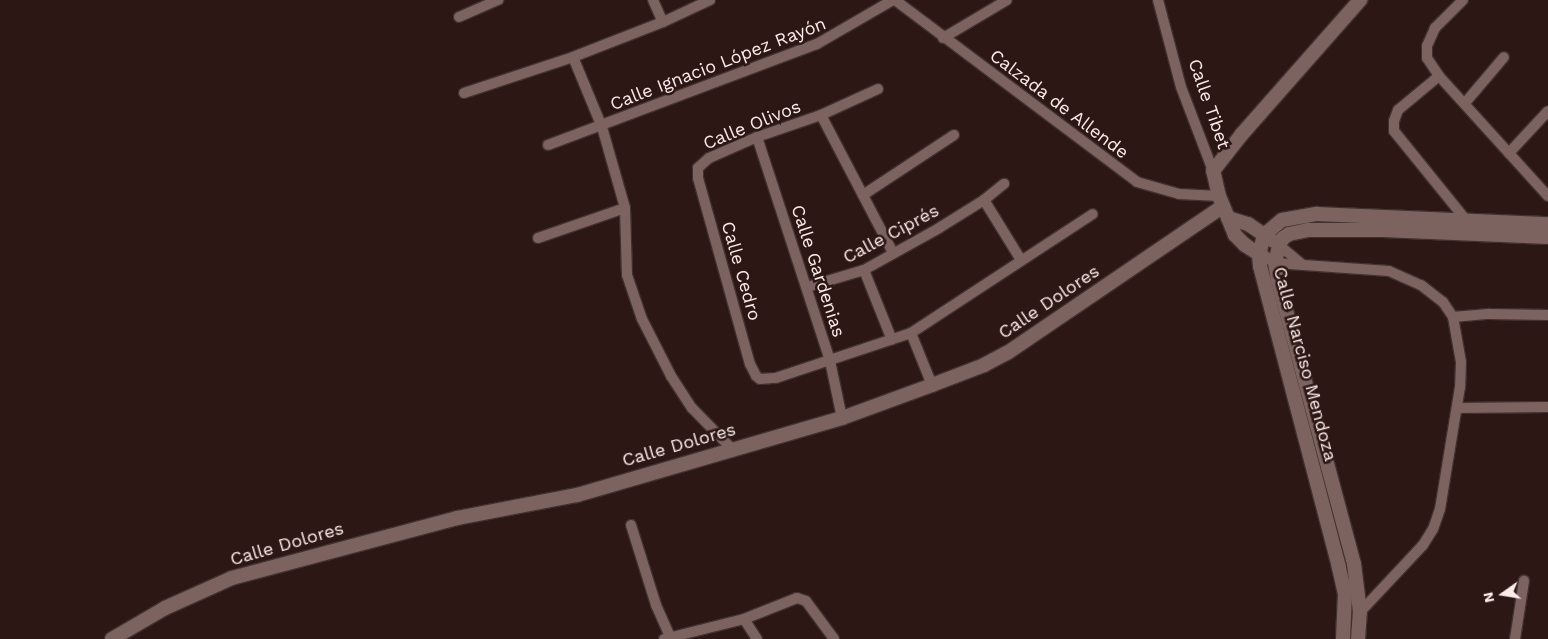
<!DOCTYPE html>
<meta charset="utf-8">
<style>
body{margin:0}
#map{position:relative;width:1548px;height:639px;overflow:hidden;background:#2c1714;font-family:"Work Sans",sans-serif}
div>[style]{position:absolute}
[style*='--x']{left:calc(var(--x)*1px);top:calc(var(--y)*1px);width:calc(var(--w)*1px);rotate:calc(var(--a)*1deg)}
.roads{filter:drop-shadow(1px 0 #413130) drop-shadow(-1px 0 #413130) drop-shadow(0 1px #413130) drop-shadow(0 -1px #413130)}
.street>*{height:10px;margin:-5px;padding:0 5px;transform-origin:5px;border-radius:5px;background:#7d635f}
.secondary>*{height:14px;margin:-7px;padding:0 7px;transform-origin:7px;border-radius:7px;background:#7d635f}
span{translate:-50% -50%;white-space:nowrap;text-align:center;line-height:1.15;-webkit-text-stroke:5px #2c1714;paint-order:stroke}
.street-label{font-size:18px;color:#fbebe9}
.north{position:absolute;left:1478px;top:569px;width:50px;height:50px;-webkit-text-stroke:4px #2c1714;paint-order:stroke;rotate:257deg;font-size:14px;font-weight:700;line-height:20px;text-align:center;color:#fbebe9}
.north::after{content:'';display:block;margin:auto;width:18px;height:22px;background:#fbebe9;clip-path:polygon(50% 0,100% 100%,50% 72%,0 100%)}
</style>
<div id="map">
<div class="roads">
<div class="street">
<i style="--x:653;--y:0;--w:24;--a:66"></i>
<i style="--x:895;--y:0;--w:303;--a:36.9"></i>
<i style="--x:1137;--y:182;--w:44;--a:15.9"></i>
<i style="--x:1179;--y:194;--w:40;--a:2.9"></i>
<i style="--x:1158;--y:0;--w:90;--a:75.2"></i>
<i style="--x:1181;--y:87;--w:90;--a:69.1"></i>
<i style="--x:1463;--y:0;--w:40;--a:135"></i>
<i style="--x:1435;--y:28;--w:20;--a:114"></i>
<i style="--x:1427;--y:46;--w:12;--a:90"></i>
<i style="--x:1427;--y:58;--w:22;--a:56"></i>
<i style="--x:1439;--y:76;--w:162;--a:47.8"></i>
<i style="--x:459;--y:17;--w:43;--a:-23.6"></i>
<i style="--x:943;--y:38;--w:74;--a:-30.7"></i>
<i style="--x:573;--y:57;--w:76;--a:67.5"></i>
<i style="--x:602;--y:127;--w:84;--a:74.1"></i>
<i style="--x:625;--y:208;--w:67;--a:88.3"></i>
<i style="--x:627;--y:275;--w:46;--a:71.2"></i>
<i style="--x:642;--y:319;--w:64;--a:63"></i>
<i style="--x:671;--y:376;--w:38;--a:57"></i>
<i style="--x:692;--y:408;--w:57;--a:45.7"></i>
<i style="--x:1439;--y:76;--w:53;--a:140.3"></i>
<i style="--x:1398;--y:110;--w:12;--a:110"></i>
<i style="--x:1394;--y:121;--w:10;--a:90"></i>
<i style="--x:1394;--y:131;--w:114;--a:51"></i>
<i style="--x:878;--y:89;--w:63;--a:155.5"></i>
<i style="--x:821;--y:115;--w:68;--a:161"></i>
<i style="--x:757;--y:137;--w:52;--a:156.4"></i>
<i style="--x:709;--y:158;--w:15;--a:138"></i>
<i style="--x:698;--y:168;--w:10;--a:90"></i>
<i style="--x:698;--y:178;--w:193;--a:74.4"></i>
<i style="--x:750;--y:364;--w:13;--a:63"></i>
<i style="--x:756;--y:376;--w:5;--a:37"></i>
<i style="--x:760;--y:379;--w:16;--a:-4"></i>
<i style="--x:776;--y:378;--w:142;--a:-18.4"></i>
<i style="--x:911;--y:333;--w:217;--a:-33.2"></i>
<i style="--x:464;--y:93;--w:115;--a:-18.3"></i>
<i style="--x:573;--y:57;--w:97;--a:-21.3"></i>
<i style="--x:663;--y:22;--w:52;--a:-25.1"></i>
<i style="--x:1465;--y:103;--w:60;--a:-49.7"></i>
<i style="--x:821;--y:115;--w:156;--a:62.4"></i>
<i style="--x:757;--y:137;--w:236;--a:71.9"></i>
<i style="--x:830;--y:361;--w:58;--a:78.1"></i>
<i style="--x:548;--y:145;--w:287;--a:-20.6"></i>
<i style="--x:817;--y:44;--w:88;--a:-30.1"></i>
<i style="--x:1509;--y:153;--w:57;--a:-47.1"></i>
<i style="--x:863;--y:195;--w:109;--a:-33.4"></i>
<i style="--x:984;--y:200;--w:70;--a:58.3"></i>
<i style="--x:538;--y:238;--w:92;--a:-19"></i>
<i style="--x:1279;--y:245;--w:30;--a:40"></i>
<i style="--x:1275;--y:263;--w:114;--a:4"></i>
<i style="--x:1389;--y:271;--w:35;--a:24"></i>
<i style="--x:1421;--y:285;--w:28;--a:38"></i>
<i style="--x:1443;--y:302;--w:18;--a:56"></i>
<i style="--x:1453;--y:317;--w:46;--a:79.9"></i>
<i style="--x:1461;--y:362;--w:25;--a:92"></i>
<i style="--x:1460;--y:387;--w:124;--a:99.3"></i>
<i style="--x:1440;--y:509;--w:21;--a:109"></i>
<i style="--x:1433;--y:529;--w:19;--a:122"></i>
<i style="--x:1423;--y:545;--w:92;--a:133.2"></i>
<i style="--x:864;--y:270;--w:75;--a:68.2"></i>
<i style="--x:807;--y:287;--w:59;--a:-16.6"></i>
<i style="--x:864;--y:270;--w:86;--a:-29.2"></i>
<i style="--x:939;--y:228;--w:53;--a:-31.9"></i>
<i style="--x:984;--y:200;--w:26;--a:-39"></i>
<i style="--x:1453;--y:317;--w:36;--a:-5"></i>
<i style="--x:1489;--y:314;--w:59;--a:1"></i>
<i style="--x:911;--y:333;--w:56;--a:68"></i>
<i style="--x:1458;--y:408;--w:90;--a:-0.6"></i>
<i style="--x:631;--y:525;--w:84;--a:72.6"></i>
<i style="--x:656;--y:605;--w:37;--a:66"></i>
<i style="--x:744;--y:619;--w:24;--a:57"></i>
<i style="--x:664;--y:639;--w:82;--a:-14"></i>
<i style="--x:744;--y:619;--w:57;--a:-21.6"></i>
<i style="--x:797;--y:598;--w:9;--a:18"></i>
<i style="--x:806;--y:601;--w:47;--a:53.6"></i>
<i style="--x:1515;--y:639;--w:59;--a:-81.2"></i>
</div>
<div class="secondary">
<i style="--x:1228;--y:218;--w:21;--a:17"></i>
<i style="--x:1248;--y:224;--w:29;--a:34"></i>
<i style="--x:1265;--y:258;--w:24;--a:-147"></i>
<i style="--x:1245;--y:245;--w:14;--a:-135"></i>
<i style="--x:1235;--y:235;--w:42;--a:-112.3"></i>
<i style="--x:1219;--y:196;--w:26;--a:-103"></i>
<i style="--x:1213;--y:171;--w:47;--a:-51.9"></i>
<i style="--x:1242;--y:134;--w:179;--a:-48.6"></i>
<i style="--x:112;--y:639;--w:61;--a:-30.3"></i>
<i style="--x:165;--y:608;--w:73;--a:-24.1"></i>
<i style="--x:232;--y:578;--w:233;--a:-14.9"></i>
<i style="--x:457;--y:518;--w:122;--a:-10.9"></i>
<i style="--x:577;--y:495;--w:276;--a:-16.2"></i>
<i style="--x:842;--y:418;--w:96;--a:-20.1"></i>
<i style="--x:932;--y:385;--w:56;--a:-21"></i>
<i style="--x:984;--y:365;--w:26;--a:-28"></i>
<i style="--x:1007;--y:353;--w:261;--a:-34.2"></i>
<i style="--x:1343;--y:639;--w:45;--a:-87.5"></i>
<i style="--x:1345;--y:594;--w:28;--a:-103"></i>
<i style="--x:1339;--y:567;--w:311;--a:-104.7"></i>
<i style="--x:1260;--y:266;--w:11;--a:-95"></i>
<i style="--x:1259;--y:255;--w:21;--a:-76"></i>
<i style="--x:1264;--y:235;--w:23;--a:-40"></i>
<i style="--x:1282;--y:220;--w:36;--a:-10"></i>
<i style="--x:1317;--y:214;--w:231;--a:2.5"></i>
<i style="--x:1358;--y:639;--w:27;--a:-86"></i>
<i style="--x:1360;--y:612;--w:48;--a:-97.1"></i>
<i style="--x:1354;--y:564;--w:294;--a:-105"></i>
<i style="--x:1278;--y:280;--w:17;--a:-100"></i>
<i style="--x:1275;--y:263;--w:18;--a:-77"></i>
<i style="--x:1279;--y:245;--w:8;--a:-60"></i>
<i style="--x:1283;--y:238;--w:7;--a:-34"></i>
<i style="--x:1289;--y:234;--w:19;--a:-12"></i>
<i style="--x:1308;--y:230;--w:76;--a:0"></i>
<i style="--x:1384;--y:230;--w:164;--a:2.4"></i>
</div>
</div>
<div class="street-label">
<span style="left:718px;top:64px;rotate:-21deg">Calle Ignacio López Rayón</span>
<span style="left:1059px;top:104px;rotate:37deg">Calzada de Allende</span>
<span style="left:1209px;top:104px;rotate:71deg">Calle Tibet</span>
<span style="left:752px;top:125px;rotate:-22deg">Calle Olivos</span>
<span style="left:891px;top:234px;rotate:-28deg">Calle Ciprés</span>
<span style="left:741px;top:271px;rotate:74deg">Calle Cedro</span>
<span style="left:818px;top:271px;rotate:72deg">Calle Gardenias</span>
<span style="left:1049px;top:302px;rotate:-34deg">Calle Dolores</span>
<span style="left:1305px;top:364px;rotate:75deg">Calle Narciso Mendoza</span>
<span style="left:679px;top:445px;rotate:-16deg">Calle Dolores</span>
<span style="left:287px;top:544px;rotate:-16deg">Calle Dolores</span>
</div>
<div class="north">N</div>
</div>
